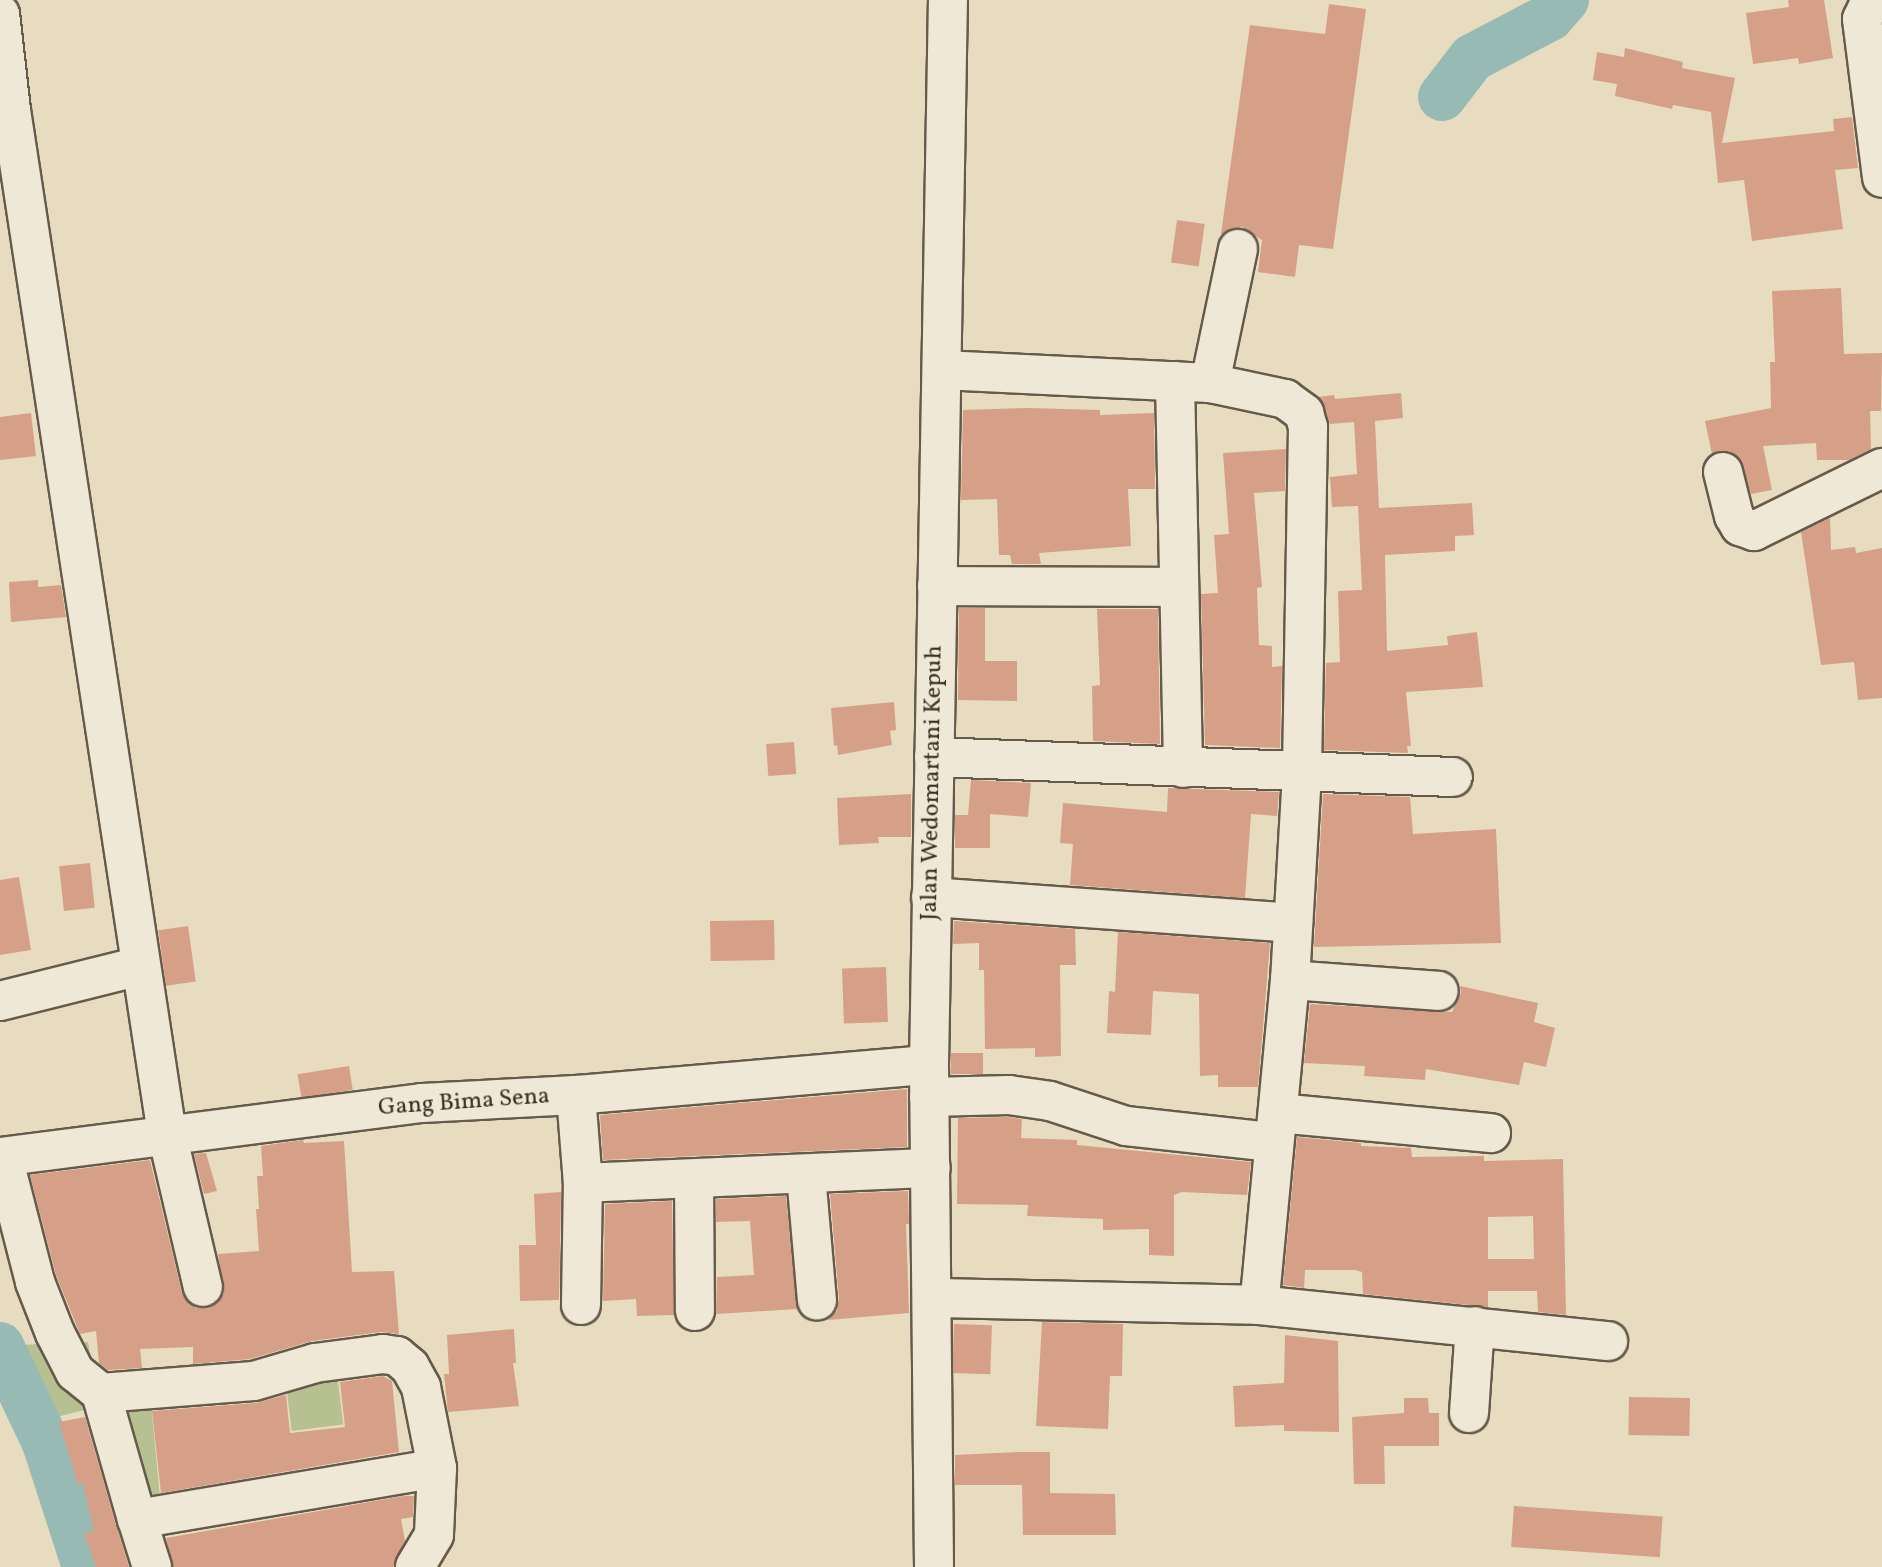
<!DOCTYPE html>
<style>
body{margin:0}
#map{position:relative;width:1882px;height:1567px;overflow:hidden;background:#e7dcc0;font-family:Vollkorn,serif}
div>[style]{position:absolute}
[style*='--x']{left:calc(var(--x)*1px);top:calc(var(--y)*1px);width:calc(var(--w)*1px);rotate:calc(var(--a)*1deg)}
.green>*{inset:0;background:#b7c091;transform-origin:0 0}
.river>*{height:48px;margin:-24px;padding:0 24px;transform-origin:24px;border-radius:24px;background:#97bbb4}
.building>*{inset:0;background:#d6a088;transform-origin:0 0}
.roads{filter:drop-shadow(2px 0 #665a4a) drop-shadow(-2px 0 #665a4a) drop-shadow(0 2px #665a4a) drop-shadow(0 -2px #665a4a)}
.minor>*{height:38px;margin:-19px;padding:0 19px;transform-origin:19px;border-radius:19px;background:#efe8d6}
span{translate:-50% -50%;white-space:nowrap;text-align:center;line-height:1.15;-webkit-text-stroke:7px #efe8d6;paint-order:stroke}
.street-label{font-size:24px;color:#3b2e22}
</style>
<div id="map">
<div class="green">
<i style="clip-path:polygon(88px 1342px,100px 1406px,49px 1419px,17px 1345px)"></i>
<i style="left:336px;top:1365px;width:60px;height:52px;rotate:83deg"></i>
<i style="clip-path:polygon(105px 1402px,151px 1403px,161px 1508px,138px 1512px)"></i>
</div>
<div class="river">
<i style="--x:1442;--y:97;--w:49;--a:-52.4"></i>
<i style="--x:1472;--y:58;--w:88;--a:-27.7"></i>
<i style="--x:1550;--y:17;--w:23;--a:-49"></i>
<i style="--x:0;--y:1346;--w:107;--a:64.6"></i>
<i style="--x:46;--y:1443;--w:130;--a:72.1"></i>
</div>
<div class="building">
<i style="clip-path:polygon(1788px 0,1824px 0,1833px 58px,1799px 64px,1798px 58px,1753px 64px,1746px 13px,1789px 7px)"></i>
<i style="clip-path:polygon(1329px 4px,1366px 9px,1333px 249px,1299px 245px,1295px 277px,1258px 272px,1262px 240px,1242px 227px,1221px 234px,1250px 25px,1325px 34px)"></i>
<i style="clip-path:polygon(1625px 48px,1683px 62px,1682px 68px,1735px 78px,1722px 143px,1834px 131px,1833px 119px,1852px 117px,1858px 168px,1835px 170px,1843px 229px,1752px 241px,1744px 180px,1718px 183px,1711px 112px,1673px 105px,1672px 109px,1615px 96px,1617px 84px,1593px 80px,1597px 52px,1624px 57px)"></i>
<i style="left:1177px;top:220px;width:28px;height:43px;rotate:8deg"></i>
<i style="clip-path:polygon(1841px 288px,1844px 354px,1882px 353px,1881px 411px,1870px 411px,1871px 449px,1849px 460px,1817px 460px,1816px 443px,1763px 446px,1772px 490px,1751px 494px,1738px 456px,1728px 451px,1712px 454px,1705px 421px,1771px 408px,1770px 362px,1775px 362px,1772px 291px)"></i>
<i style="clip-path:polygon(1401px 393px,1403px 418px,1375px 421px,1379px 508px,1472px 503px,1474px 535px,1455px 536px,1455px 551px,1385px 555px,1387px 651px,1448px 645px,1447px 636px,1477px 632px,1483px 687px,1406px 692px,1411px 746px,1407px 746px,1408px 753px,1324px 750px,1326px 663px,1340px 662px,1338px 591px,1362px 590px,1358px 506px,1332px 507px,1330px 477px,1357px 474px,1354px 422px,1330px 424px,1318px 397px,1334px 395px,1335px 399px)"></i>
<i style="clip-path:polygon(1028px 408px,1100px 410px,1100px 415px,1154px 413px,1155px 489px,1128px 489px,1131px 546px,1039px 553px,1041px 564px,1012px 564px,1010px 555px,999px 555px,997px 499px,961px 500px,963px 410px)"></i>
<i style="clip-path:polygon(31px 413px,36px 456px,0 460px,0 417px)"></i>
<i style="clip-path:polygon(1286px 449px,1285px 491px,1254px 493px,1262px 587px,1257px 588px,1259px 645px,1272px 646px,1272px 667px,1282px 666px,1280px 748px,1205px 745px,1201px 594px,1218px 593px,1214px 535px,1229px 534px,1223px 453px)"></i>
<i style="clip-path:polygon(1830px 518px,1831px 550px,1855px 547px,1856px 553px,1882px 548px,1882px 698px,1858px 700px,1854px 662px,1821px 665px,1801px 532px)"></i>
<i style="clip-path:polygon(38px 580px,38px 587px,61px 585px,66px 617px,11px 622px,9px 582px)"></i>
<i style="clip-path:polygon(959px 608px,985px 608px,985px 661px,1017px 661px,1017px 701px,958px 700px)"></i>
<i style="clip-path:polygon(1097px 609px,1158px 609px,1160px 744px,1093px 741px,1092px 686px,1100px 685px)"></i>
<i style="clip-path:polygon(894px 702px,896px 730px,890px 731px,892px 745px,838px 755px,837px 745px,834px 746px,831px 708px)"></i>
<i style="left:794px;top:742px;width:32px;height:28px;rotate:86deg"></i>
<i style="clip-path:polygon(971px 780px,1031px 783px,1028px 817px,990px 814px,990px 848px,955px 848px,955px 815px,968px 815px)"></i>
<i style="clip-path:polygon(1168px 788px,1279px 792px,1277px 816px,1251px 814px,1245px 898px,1070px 885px,1073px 844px,1060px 843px,1063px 803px,1167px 812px)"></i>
<i style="clip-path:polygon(911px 794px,911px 837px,878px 837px,879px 843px,839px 845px,837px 798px)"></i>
<i style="clip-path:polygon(1323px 794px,1410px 797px,1413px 834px,1496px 829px,1501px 943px,1314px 947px)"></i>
<i style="left:90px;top:863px;width:45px;height:31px;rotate:84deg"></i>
<i style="clip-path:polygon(19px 877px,31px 950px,0 955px,0 880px)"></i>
<i style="left:774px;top:920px;width:40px;height:64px;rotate:89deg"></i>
<i style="clip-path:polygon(954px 921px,1075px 929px,1076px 965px,1060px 965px,1061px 1056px,1035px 1057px,1035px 1048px,985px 1049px,984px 970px,979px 970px,979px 943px,953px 944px)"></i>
<i style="left:188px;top:926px;width:56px;height:30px;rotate:82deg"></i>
<i style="clip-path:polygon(1118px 932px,1270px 943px,1258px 1087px,1218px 1087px,1218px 1075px,1200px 1076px,1199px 994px,1153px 991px,1151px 1035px,1107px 1033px,1109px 991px,1115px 992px)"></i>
<i style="left:886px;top:967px;width:55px;height:44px;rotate:88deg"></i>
<i style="clip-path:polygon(1460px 986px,1538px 1003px,1534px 1022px,1555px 1028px,1546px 1067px,1524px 1062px,1519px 1085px,1426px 1069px,1425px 1080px,1364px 1076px,1365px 1066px,1304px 1063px,1310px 1004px,1452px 1012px,1461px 993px)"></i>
<i style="left:951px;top:1053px;width:32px;height:21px"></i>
<i style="left:349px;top:1066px;width:24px;height:52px;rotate:81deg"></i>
<i style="clip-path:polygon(907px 1089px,907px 1147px,603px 1160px,600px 1115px)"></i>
<i style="clip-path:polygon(1008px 1117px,1022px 1119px,1021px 1138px,1077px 1140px,1077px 1145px,1251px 1162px,1247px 1195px,1182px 1192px,1174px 1195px,1174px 1256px,1149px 1255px,1149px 1229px,1103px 1230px,1103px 1219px,1027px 1216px,1028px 1205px,957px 1204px,958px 1118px)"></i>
<i style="clip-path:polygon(evenodd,1297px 1137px,1361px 1143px,1361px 1146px,1411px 1148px,1412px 1157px,1484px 1156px,1484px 1161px,1563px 1159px,1566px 1315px,1538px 1312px,1537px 1291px,1488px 1291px,1488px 1307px,1363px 1294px,1362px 1272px,1355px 1270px,1305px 1270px,1304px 1288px,1283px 1285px,1297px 1137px,1533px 1216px,1534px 1259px,1488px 1259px,1488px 1217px,1533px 1216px)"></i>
<i style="clip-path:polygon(303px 1140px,304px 1143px,344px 1141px,352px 1272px,394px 1271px,399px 1334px,381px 1332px,312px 1341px,250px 1359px,193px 1364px,193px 1347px,140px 1349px,142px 1368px,108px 1370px,99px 1363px,96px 1331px,80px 1334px,56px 1275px,30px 1175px,150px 1160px,182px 1293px,196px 1308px,207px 1308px,217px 1303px,224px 1293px,218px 1254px,259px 1251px,256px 1209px,259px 1209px,257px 1176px,263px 1176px,261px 1146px)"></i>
<i style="clip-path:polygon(206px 1153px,217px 1191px,204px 1194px,194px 1154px)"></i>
<i style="clip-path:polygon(908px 1191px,909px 1224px,906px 1224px,909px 1313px,828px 1320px,837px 1311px,839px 1299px,830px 1194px)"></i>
<i style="clip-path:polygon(561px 1192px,559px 1300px,520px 1301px,519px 1245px,536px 1245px,534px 1194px)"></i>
<i style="clip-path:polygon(786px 1196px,797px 1309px,716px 1314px,717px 1277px,754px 1275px,750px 1221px,716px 1222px,716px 1199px)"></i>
<i style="clip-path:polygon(672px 1201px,674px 1315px,637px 1316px,636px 1299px,603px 1301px,605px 1204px)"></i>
<i style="clip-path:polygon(1042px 1322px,1123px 1324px,1122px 1376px,1110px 1376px,1108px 1429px,1036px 1426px)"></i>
<i style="left:954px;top:1324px;width:38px;height:49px;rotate:2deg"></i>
<i style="clip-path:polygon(514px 1329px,516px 1363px,513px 1363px,519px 1406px,448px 1412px,444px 1374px,449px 1374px,447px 1335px)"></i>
<i style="clip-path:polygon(1285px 1335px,1338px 1341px,1339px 1432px,1284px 1431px,1284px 1425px,1235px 1427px,1233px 1386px,1284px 1383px)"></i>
<i style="clip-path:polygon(383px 1376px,392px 1381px,399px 1452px,161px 1493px,152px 1411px,256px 1403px,286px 1395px,290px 1433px,345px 1427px,340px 1382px)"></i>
<i style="left:1629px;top:1397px;width:61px;height:38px;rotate:1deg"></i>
<i style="clip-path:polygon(1404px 1398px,1428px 1398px,1429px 1413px,1439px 1413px,1439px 1446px,1384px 1446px,1385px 1484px,1354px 1484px,1352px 1417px,1404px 1413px)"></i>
<i style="clip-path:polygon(85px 1417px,116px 1525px,129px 1567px,96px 1567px,84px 1534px,94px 1531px,83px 1484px,78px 1485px,59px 1422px)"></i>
<i style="clip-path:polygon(1020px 1452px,1050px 1452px,1050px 1493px,1115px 1494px,1116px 1535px,1023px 1535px,1022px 1485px,955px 1485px,955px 1455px)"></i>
<i style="clip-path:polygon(403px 1496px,414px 1496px,413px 1517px,401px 1519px,405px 1541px,393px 1567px,173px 1567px,166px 1538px)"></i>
<i style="left:1514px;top:1506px;width:149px;height:41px;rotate:4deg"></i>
</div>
<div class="roads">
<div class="minor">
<i style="--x:1871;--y:0;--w:21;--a:115"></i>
<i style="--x:1862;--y:19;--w:160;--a:82.8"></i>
<i style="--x:0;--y:14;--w:97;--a:83.5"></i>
<i style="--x:11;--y:110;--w:1036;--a:81.34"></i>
<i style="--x:167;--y:1134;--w:157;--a:76.8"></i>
<i style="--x:942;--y:370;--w:268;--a:2.8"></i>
<i style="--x:1210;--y:383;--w:77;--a:12"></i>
<i style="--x:1285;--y:399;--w:24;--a:36"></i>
<i style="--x:1304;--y:413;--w:15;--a:74"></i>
<i style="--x:1308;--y:427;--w:346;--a:91"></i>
<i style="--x:1302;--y:773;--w:207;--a:93.3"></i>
<i style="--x:1290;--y:980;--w:326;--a:95.4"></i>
<i style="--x:1175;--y:381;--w:387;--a:88.8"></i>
<i style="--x:1210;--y:383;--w:137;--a:-78.2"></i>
<i style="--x:1723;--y:472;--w:45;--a:76"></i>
<i style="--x:1734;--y:516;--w:12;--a:59"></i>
<i style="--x:1740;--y:526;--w:15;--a:20"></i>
<i style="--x:1754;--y:531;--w:143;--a:-26.2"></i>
<i style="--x:937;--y:586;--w:242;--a:0.2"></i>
<i style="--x:934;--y:757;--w:519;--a:2.21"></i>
<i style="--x:931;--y:897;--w:363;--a:4.1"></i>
<i style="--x:1290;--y:980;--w:149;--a:4.2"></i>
<i style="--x:0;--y:1001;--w:144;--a:-14"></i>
<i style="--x:576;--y:1095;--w:88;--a:85.5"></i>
<i style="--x:929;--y:1097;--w:80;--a:-1.4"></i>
<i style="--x:1009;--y:1095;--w:41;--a:8.3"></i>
<i style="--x:1050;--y:1101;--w:80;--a:18.2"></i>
<i style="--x:1126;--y:1126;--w:147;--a:6.3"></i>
<i style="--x:1278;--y:1113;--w:214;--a:5.4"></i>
<i style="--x:0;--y:1157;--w:425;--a:-7.3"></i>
<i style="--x:422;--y:1103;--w:154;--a:-3"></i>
<i style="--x:576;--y:1095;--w:354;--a:-4.9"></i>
<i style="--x:3;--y:1157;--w:129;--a:75.6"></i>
<i style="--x:35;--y:1282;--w:55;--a:68.6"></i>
<i style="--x:55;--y:1333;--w:44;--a:62.9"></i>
<i style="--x:75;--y:1372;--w:33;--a:39"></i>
<i style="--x:101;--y:1393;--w:153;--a:-4.5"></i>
<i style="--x:254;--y:1381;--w:64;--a:-16.4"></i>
<i style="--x:315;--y:1363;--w:69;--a:-7.5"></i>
<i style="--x:383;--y:1354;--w:14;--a:8"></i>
<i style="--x:397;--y:1356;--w:17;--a:40"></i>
<i style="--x:410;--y:1367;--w:23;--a:61"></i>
<i style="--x:421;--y:1387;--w:83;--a:78.8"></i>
<i style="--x:437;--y:1468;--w:67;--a:92.6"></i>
<i style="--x:434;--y:1535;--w:37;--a:121"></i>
<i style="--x:806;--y:1175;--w:126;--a:85"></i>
<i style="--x:694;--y:1179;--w:132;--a:89.6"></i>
<i style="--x:933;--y:1298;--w:326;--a:1.2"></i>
<i style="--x:1259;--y:1305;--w:351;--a:5.9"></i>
<i style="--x:581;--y:1305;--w:122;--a:-89.1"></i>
<i style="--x:583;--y:1183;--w:348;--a:-2.5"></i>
<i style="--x:101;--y:1393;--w:131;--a:74.1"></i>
<i style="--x:137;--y:1519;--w:304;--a:-9.6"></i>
<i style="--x:1469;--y:1413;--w:87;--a:-86.1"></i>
<i style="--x:137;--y:1519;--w:50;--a:72.6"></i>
<i style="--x:934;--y:1567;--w:502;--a:-90.57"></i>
<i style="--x:929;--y:1065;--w:1065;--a:-88.98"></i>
</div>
</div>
<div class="street-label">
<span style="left:933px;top:783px;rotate:-89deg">Jalan Wedomartani Kepuh</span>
<span style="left:464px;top:1103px;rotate:-4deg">Gang Bima Sena</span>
</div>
</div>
